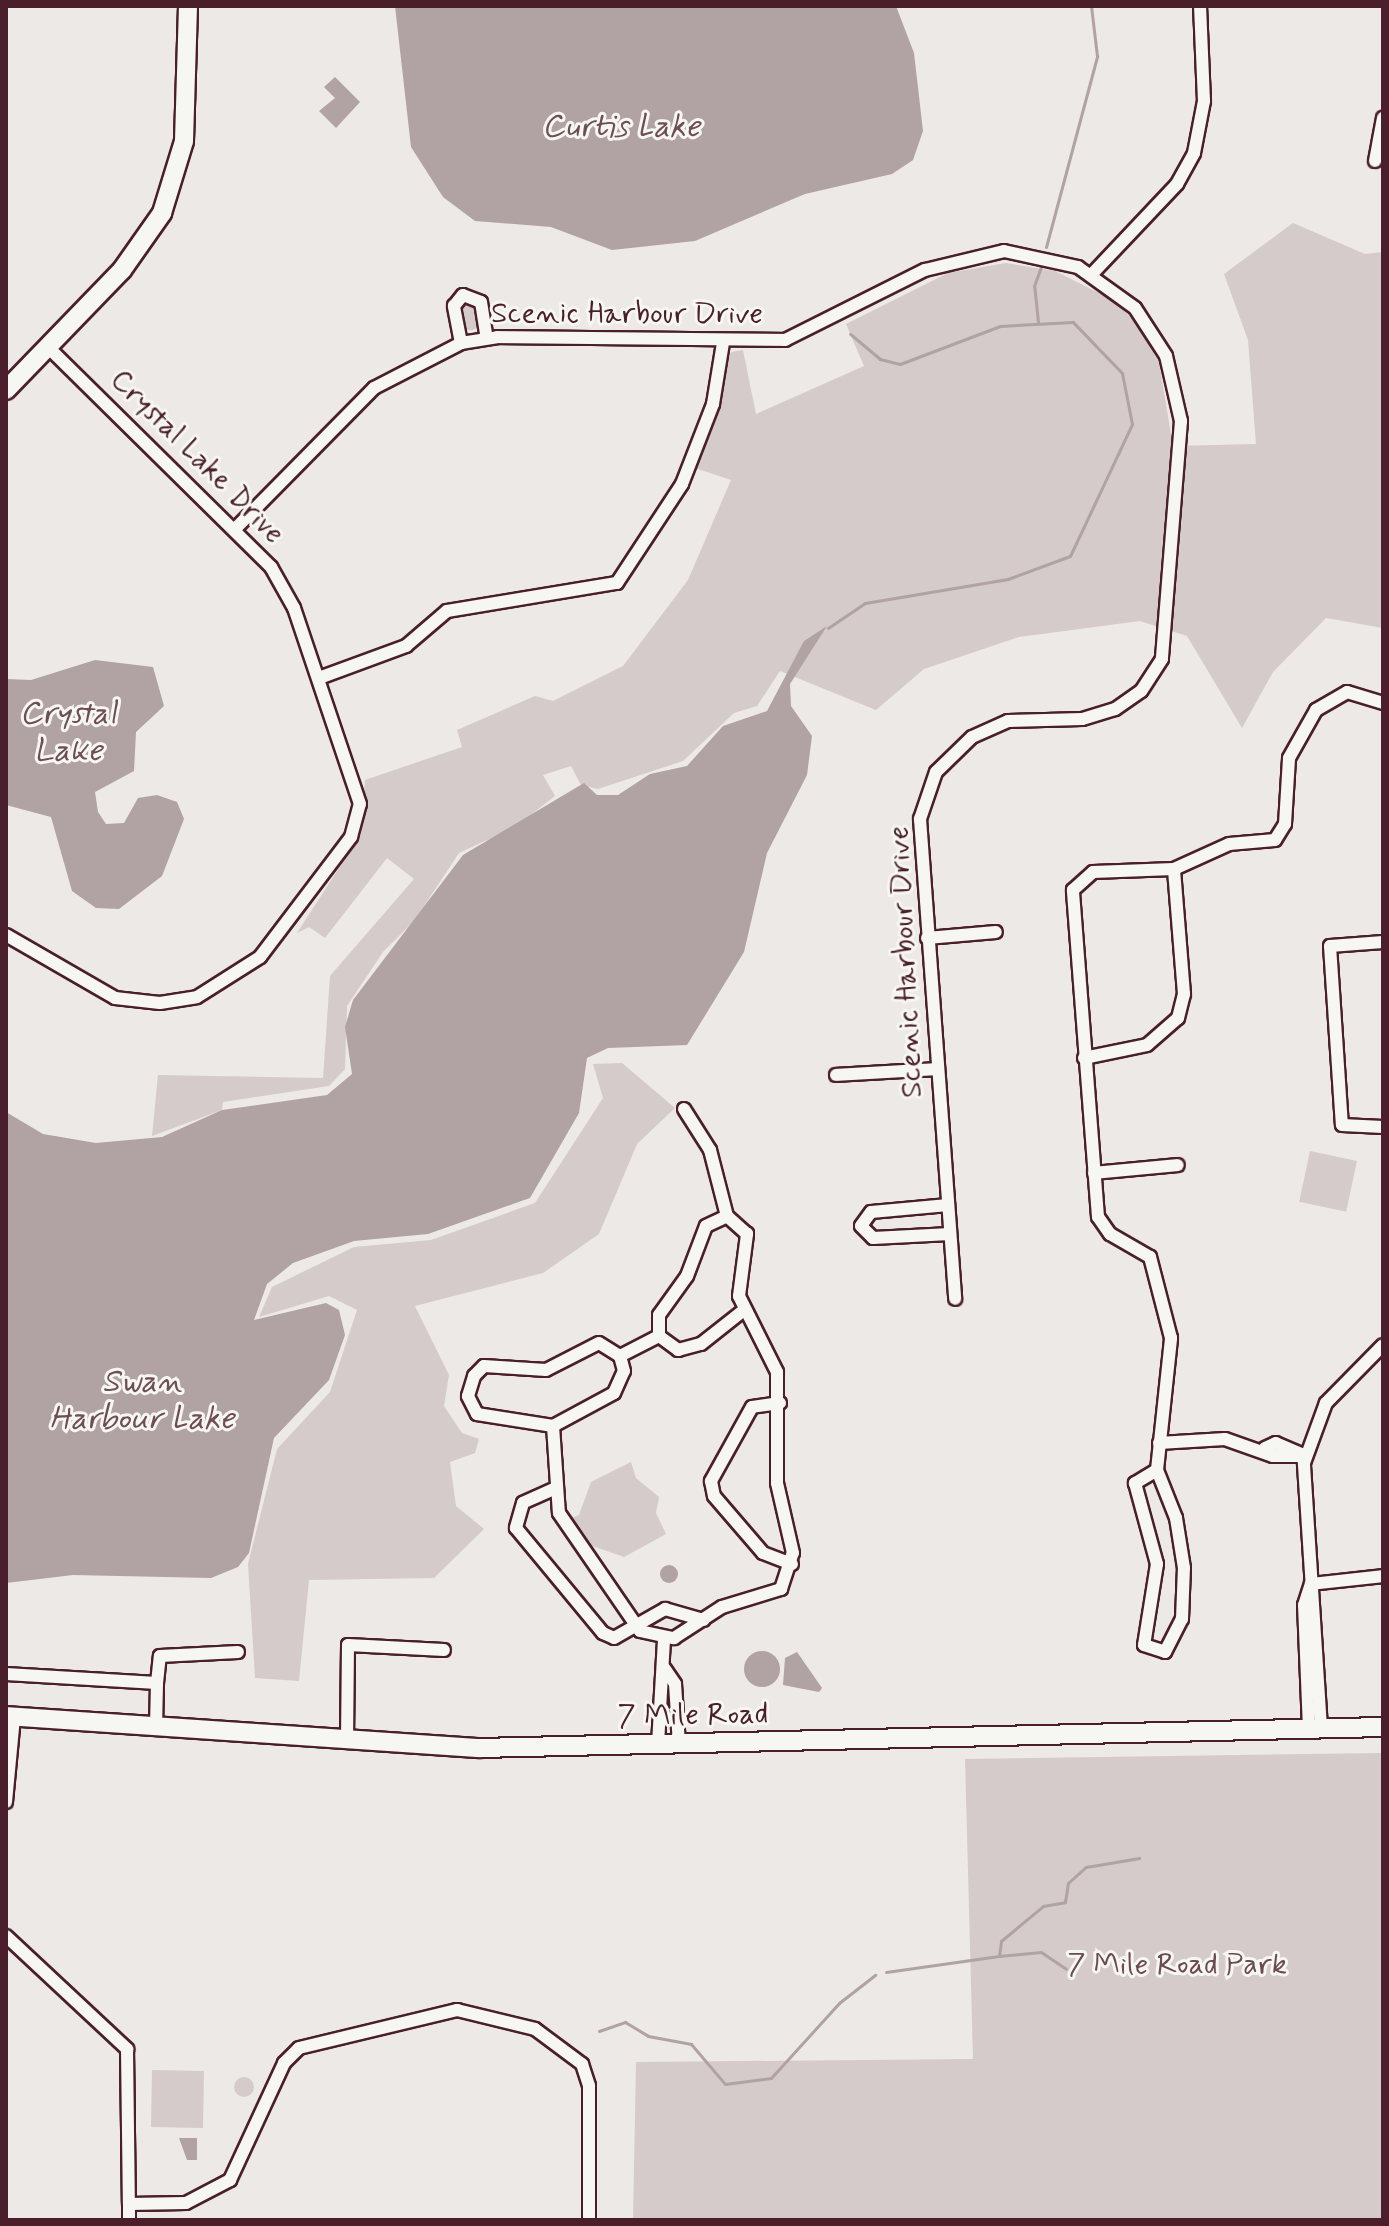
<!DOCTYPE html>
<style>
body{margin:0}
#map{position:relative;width:1389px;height:2226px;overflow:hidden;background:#ece9e6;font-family:Mynerve,sans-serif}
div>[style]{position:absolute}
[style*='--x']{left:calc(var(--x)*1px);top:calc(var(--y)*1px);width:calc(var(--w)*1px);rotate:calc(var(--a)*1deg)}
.green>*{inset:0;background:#d4cbca;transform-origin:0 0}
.round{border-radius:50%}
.water>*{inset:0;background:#b1a2a3}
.stream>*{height:3px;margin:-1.5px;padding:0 1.5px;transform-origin:1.5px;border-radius:1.5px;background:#b1a2a3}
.roads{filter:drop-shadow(2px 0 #4a1f2b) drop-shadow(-2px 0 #4a1f2b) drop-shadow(0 2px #4a1f2b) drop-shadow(0 -2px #4a1f2b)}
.street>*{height:12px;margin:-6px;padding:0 6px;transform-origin:6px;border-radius:6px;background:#f6f6f2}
.secondary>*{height:18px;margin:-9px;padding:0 9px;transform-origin:9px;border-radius:9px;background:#f6f6f2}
span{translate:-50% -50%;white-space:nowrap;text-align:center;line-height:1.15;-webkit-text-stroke:6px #f6f6f2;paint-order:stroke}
.street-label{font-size:30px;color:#4a1f2b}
.park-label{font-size:30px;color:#6c4a53}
.water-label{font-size:32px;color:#6e4d55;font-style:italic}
.frame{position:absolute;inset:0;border:8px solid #4a1f2b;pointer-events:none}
</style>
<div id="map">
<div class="green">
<i style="clip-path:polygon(1293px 223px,1365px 254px,1383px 252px,1383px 628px,1326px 618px,1273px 672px,1242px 728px,1187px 636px,1140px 621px,1019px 637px,924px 669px,876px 710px,780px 671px,757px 706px,734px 713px,683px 761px,598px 789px,581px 785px,571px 766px,543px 775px,555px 796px,515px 827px,459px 853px,414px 921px,383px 952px,347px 1006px,345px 1069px,329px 1086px,223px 1102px,222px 1110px,152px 1136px,158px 1075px,323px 1078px,330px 976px,414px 879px,387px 858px,325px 938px,309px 927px,297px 933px,361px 834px,365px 780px,462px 747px,457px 730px,535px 696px,553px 701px,623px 666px,688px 580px,731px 480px,695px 468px,731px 352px,743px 350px,756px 414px,864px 366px,846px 324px,948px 273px,1006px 263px,1055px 271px,1113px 300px,1136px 323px,1159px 363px,1173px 446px,1256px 444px,1248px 340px,1224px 274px)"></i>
<i class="round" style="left:457px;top:304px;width:26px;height:26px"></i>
<i style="clip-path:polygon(622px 1063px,675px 1108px,637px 1144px,599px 1234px,543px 1273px,415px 1306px,449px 1375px,444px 1406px,462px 1433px,479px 1439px,475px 1453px,450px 1462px,456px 1506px,484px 1529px,434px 1578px,309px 1580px,299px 1681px,255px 1678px,248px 1564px,277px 1449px,330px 1392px,357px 1310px,329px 1296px,259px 1317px,272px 1287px,354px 1247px,431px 1240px,535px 1203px,603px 1098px,593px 1064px)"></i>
<i style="left:1310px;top:1151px;width:48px;height:52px;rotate:12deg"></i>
<i style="clip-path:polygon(631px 1462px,636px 1478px,659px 1497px,656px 1513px,666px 1534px,624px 1557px,587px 1544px,570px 1519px,579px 1515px,591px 1482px)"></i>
<i style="clip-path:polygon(1383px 1753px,1383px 2220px,633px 2220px,636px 2062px,973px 2059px,965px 1759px)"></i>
<i style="left:152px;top:2070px;width:52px;height:57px;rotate:1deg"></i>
<i class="round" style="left:234px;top:2077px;width:20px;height:20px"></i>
</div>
<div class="water">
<i style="clip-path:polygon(395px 6px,896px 6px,914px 53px,923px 131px,913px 160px,892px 174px,805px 194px,695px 241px,612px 250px,551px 227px,475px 221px,443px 197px,411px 147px)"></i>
<i style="clip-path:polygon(335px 77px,360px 102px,336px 128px,319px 111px,335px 98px,324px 87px)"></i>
<i style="clip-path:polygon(827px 626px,790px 684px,791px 706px,812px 736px,807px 775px,767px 853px,744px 952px,687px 1045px,608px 1048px,587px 1058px,579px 1113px,530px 1198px,428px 1234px,354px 1241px,293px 1263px,267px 1284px,254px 1320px,326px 1303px,339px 1310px,345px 1335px,329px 1380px,274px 1438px,249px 1553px,238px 1567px,211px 1578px,73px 1575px,6px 1583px,6px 1112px,43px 1134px,96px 1143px,162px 1137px,222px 1110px,327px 1095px,352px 1074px,345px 1027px,353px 1000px,463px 855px,584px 783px,597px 795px,618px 795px,650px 774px,687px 766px,723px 726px,767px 711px,804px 641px)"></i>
<i style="clip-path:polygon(95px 660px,153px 667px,164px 706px,136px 732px,134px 771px,95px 792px,98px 812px,106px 824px,124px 823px,138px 798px,157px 795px,177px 802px,184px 819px,162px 876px,119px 909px,96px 908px,72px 891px,51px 817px,6px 805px,6px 679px,31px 680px)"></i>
<i class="round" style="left:660px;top:1565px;width:18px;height:18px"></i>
<i class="round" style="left:744px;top:1651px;width:36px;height:36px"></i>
<i style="clip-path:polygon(797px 1652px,822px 1688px,819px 1692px,783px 1685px,785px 1658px)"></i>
<i style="clip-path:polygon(179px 2138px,197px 2138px,197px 2160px,187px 2160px)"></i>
</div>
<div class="stream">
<i style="--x:1046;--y:247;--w:198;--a:-75"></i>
<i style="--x:1097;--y:56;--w:50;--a:-96.8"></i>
<i style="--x:1038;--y:322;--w:36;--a:-96"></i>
<i style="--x:1034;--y:286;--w:23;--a:-70"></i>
<i style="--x:828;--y:628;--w:45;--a:-34"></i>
<i style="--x:865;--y:603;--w:145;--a:-9.5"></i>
<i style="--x:1008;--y:579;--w:66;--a:-20.4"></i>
<i style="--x:1070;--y:556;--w:146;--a:-64.8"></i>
<i style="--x:1132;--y:424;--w:52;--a:-101.1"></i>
<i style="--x:1122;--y:373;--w:71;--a:-133.9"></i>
<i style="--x:1073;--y:322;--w:73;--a:176.9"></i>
<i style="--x:1000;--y:326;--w:107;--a:159.2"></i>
<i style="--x:900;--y:364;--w:21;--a:-166"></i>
<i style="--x:880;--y:359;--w:39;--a:-140"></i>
<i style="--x:999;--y:1956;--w:42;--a:-5.4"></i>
<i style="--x:1041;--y:1952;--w:30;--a:34"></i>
<i style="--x:886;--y:1972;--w:114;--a:-8.1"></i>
<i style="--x:999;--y:1956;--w:15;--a:-82"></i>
<i style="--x:1001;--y:1941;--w:55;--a:-39.8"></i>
<i style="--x:1043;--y:1906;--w:22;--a:-10"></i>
<i style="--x:1065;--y:1902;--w:19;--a:-81"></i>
<i style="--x:1068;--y:1883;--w:24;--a:-42"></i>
<i style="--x:1086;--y:1867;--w:54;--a:-9.6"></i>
<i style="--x:599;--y:2031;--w:28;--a:-19"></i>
<i style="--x:625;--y:2022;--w:27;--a:31"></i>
<i style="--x:648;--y:2036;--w:44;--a:10.5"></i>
<i style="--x:691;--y:2044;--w:52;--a:49.6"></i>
<i style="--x:725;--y:2084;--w:46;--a:-7.4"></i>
<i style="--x:771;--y:2078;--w:101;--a:-47.8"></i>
<i style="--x:839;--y:2003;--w:46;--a:-37.9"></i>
</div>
<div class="roads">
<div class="street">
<i style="--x:1375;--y:161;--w:44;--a:-79.5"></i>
<i style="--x:1092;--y:274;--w:124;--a:-46.6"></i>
<i style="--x:1177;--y:184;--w:35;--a:-61"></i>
<i style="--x:1194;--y:153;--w:53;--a:-79.1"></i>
<i style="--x:1204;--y:101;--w:95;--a:-92.4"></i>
<i style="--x:461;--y:343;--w:38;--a:-101"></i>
<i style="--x:454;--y:306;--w:14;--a:-51"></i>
<i style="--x:463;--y:295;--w:19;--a:21"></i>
<i style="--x:481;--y:302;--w:36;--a:81"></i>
<i style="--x:237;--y:527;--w:195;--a:-45.4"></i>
<i style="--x:374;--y:388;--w:98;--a:-27.3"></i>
<i style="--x:461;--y:343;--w:36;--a:-9"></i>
<i style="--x:497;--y:337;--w:288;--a:0.6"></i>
<i style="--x:785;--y:340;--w:157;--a:-26.6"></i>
<i style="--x:925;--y:270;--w:81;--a:-13.5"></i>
<i style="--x:1004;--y:251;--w:76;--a:12.2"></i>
<i style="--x:1078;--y:267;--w:70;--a:35.7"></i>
<i style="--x:1135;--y:308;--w:57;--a:57.1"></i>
<i style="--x:1166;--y:356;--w:67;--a:77"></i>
<i style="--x:1181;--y:421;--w:239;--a:94.6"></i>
<i style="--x:1162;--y:659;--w:38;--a:123"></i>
<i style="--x:1141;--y:691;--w:32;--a:145"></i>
<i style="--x:1115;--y:709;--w:34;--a:163"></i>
<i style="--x:1082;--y:719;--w:74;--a:178.5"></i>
<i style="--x:1008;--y:721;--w:39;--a:156"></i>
<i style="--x:972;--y:737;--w:50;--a:135.8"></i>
<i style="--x:936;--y:772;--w:50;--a:108.8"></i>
<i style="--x:920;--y:819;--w:481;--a:85.8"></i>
<i style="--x:319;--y:678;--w:93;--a:-20.2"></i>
<i style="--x:406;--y:646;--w:54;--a:-40.5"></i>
<i style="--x:447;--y:611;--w:172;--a:-9.4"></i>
<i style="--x:617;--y:583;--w:118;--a:-56.7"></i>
<i style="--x:682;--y:484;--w:86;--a:-68.8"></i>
<i style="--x:713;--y:404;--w:62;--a:-80.7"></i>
<i style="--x:6;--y:935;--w:126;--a:30"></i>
<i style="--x:115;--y:998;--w:45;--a:6.3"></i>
<i style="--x:160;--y:1003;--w:37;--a:-9"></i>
<i style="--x:197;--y:997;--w:75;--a:-32.4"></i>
<i style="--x:260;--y:957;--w:151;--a:-52.8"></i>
<i style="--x:351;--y:837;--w:34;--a:-75"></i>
<i style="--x:360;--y:804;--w:207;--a:-108.6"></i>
<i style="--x:294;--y:608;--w:47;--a:-119.3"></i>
<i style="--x:271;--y:567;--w:313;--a:-135.4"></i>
<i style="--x:927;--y:938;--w:69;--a:-5"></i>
<i style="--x:1383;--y:942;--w:53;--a:175.7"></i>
<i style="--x:1330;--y:946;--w:179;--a:86.2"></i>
<i style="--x:1342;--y:1125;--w:41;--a:2.8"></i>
<i style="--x:1084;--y:1058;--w:64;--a:-11.7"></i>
<i style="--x:1147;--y:1045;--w:41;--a:-41.1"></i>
<i style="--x:1178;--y:1018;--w:25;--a:-76"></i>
<i style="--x:1184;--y:994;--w:125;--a:-94.6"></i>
<i style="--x:836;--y:1075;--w:101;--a:-3.4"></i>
<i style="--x:684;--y:1109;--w:49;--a:57.6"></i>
<i style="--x:710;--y:1150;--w:68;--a:75.6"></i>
<i style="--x:1094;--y:1173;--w:84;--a:-5.4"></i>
<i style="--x:948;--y:1205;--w:77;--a:174.8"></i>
<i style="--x:871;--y:1212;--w:17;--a:126"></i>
<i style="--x:861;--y:1226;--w:17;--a:45"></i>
<i style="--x:873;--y:1238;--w:77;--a:-3"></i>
<i style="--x:659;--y:1336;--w:21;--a:-90"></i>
<i style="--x:659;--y:1315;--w:48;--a:-54.3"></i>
<i style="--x:687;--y:1276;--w:53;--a:-69.2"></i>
<i style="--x:706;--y:1226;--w:23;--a:-25"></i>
<i style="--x:659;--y:1336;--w:24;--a:36"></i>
<i style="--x:678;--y:1350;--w:24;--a:-15"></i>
<i style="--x:701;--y:1344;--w:55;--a:-38.3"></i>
<i style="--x:780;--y:1403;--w:28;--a:172"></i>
<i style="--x:752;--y:1407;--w:85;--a:119"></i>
<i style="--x:711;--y:1481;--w:15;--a:79"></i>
<i style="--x:714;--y:1496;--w:75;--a:49.3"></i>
<i style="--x:763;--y:1553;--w:31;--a:21"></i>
<i style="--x:553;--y:1426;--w:87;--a:86.1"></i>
<i style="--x:559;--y:1513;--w:143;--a:55.5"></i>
<i style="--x:640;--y:1631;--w:35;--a:12"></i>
<i style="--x:674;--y:1638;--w:57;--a:-32.9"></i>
<i style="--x:722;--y:1607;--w:62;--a:-17"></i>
<i style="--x:781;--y:1589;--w:38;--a:-72"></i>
<i style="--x:793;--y:1553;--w:72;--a:-102.9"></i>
<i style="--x:777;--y:1483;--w:111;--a:-90"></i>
<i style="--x:777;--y:1372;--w:85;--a:-116.6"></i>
<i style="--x:739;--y:1296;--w:63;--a:-82.6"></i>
<i style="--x:747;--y:1234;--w:27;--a:-138"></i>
<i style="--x:553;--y:1426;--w:77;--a:-171"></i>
<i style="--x:477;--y:1414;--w:20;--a:-117"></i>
<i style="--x:468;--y:1396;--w:21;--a:-73"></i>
<i style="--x:474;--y:1376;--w:14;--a:-45"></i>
<i style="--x:484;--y:1366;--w:62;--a:3.7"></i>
<i style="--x:546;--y:1370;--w:59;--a:-27"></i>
<i style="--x:599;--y:1343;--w:25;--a:32"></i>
<i style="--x:620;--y:1356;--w:44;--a:-27.1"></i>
<i style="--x:553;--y:1426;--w:69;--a:-28.4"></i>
<i style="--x:614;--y:1393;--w:24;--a:-66"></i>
<i style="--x:624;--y:1371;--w:16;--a:-105"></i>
<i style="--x:1159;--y:1443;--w:66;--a:-3.5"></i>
<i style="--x:1225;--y:1439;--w:51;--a:19.5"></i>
<i style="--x:1273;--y:1456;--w:33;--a:0"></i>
<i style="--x:1306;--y:1456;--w:33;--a:-157"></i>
<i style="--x:1276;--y:1443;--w:12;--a:156"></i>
<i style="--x:1157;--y:1470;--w:26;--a:149"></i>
<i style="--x:1135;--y:1483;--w:84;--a:74.8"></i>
<i style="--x:1157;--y:1564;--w:82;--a:99.1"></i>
<i style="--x:1144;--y:1645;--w:22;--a:18"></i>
<i style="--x:1165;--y:1652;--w:37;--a:-63"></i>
<i style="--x:1182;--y:1619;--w:51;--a:-87.8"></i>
<i style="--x:1184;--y:1568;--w:51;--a:-99.1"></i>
<i style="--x:1176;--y:1518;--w:52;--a:-111.6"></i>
<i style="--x:1157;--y:1470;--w:133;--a:-83.9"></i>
<i style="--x:1171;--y:1338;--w:84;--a:-104.5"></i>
<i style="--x:1150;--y:1257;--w:46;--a:-150.1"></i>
<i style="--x:1110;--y:1234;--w:21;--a:-125"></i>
<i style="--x:1098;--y:1217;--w:328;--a:-94.4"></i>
<i style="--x:1073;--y:890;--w:27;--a:-42"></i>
<i style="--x:1093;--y:872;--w:81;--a:-2.1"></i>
<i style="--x:1174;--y:869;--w:60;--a:-24.4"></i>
<i style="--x:1229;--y:844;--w:46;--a:-5"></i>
<i style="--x:1275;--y:840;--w:19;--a:-58"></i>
<i style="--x:1285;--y:824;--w:66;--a:-86.5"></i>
<i style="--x:1289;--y:758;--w:55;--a:-60.6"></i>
<i style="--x:1316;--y:710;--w:36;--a:-30"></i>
<i style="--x:1347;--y:692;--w:38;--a:17"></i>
<i style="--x:556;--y:1488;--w:36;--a:156"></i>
<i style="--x:523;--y:1503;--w:26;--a:106"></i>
<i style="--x:516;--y:1528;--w:136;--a:50.4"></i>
<i style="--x:603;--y:1633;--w:12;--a:24"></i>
<i style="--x:614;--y:1638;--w:59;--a:-29.6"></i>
<i style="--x:665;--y:1609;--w:40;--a:16"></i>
<i style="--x:1311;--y:1584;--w:72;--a:-6.3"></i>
<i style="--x:665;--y:1669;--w:18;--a:56"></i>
<i style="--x:675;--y:1684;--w:60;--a:86.2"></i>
<i style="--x:6;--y:1674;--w:151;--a:3.4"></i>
<i style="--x:157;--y:1683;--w:44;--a:91.3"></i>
<i style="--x:157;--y:1683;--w:27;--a:-84"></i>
<i style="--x:160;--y:1656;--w:78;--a:-2.9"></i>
<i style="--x:1321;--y:1728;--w:266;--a:-93.7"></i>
<i style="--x:1304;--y:1463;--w:64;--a:-69.9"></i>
<i style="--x:1326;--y:1403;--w:81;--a:-45.5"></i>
<i style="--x:1309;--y:1729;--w:124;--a:-92.3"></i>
<i style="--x:1304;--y:1605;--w:22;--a:-72"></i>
<i style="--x:347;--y:1741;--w:96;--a:-89.4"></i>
<i style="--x:348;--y:1645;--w:96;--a:3"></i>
<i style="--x:658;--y:1744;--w:105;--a:-86.7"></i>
<i style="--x:6;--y:1802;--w:85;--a:-84.6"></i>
<i style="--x:6;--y:1936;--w:166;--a:43"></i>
<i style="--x:127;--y:2049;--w:155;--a:89.3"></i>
<i style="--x:129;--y:2220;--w:16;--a:-90"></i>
<i style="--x:129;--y:2204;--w:57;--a:-1"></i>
<i style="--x:186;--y:2203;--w:50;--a:-27.6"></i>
<i style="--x:230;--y:2180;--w:129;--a:-65.2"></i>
<i style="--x:284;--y:2063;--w:21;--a:-45"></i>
<i style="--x:299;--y:2048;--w:163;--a:-13.5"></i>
<i style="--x:457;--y:2010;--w:80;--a:13.7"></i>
<i style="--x:535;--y:2029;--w:59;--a:36.7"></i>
<i style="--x:582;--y:2064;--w:23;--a:72"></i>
<i style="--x:589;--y:2086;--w:134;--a:90"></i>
</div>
<div class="secondary">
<i style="--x:6;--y:390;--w:167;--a:-46"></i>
<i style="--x:122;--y:270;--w:70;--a:-54.9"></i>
<i style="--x:162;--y:213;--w:75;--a:-73"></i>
<i style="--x:184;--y:141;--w:135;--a:-88.3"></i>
<i style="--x:6;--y:1716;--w:474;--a:3.9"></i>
<i style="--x:479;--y:1748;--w:904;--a:-1.33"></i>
</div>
</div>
<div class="street-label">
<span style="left:627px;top:314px">Scenic Harbour Drive</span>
<span style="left:197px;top:457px;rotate:45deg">Crystal Lake Drive</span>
<span style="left:906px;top:962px;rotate:-93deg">Scenic Harbour Drive</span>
<span style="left:693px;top:1716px;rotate:-1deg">7 Mile Road</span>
</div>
<div class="park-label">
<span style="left:1177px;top:1965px">7 Mile Road Park</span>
</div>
<div class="water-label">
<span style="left:621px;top:127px">Curtis Lake</span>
<span style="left:68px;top:733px">Crystal<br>Lake</span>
<span style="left:142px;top:1401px">Swan<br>Harbour Lake</span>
</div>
<div class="frame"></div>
</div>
